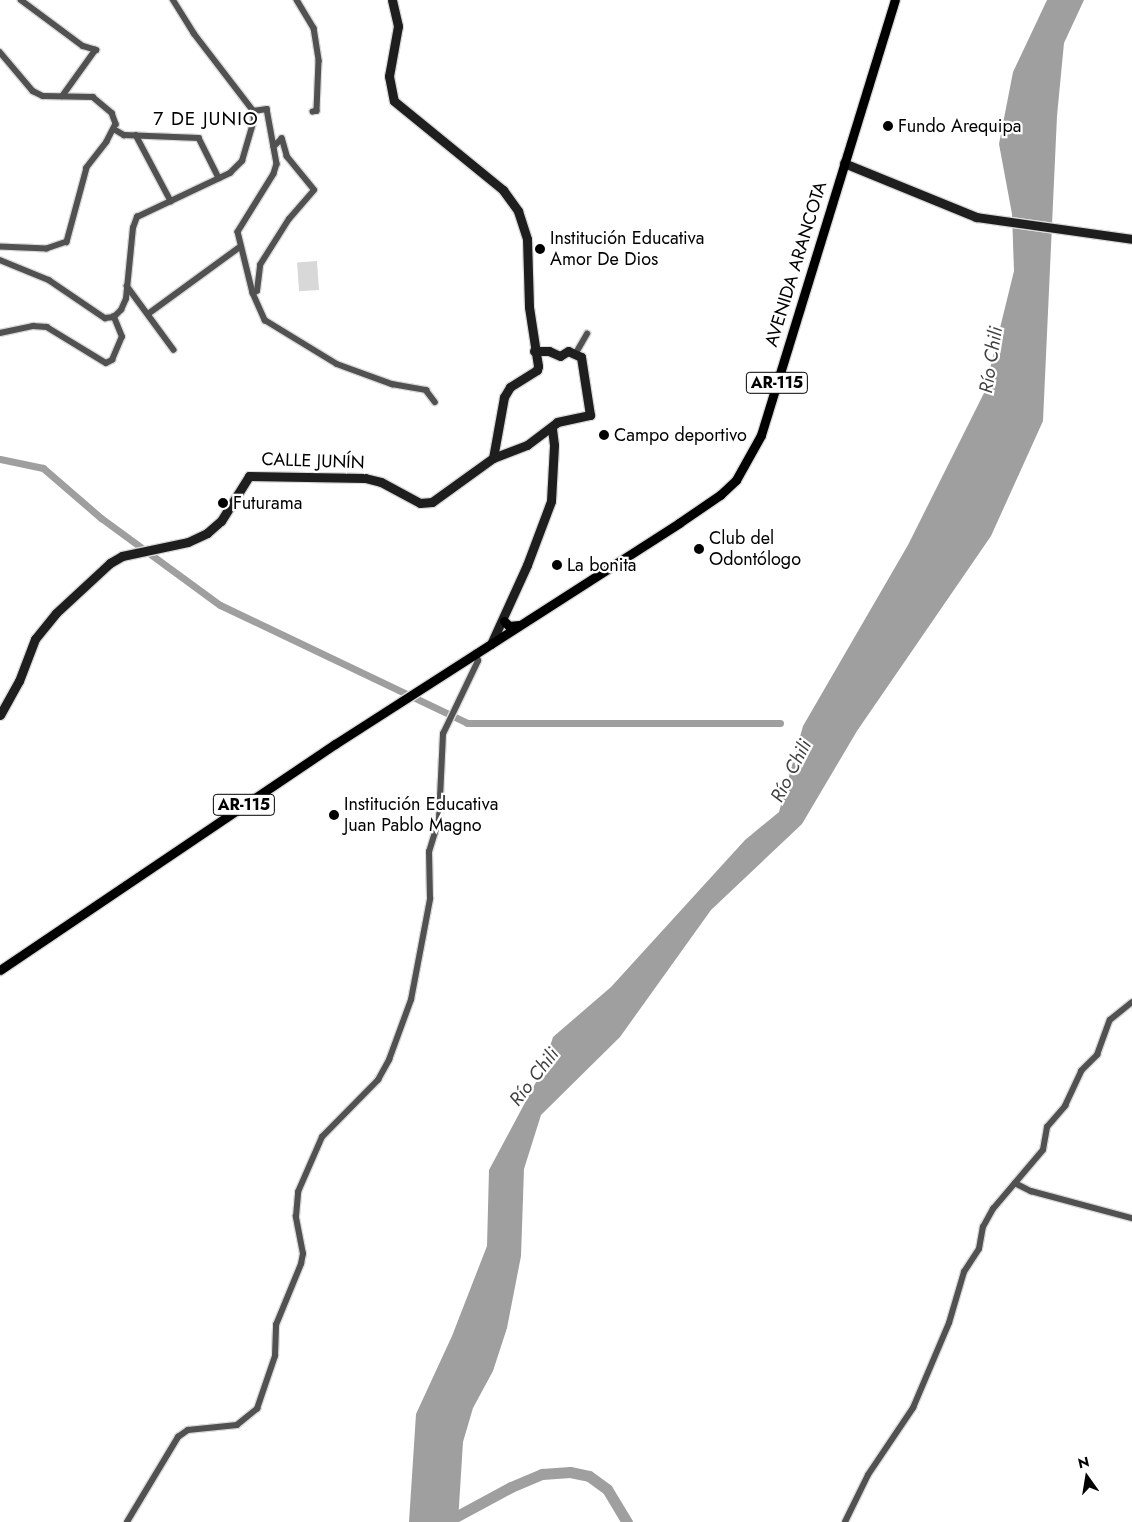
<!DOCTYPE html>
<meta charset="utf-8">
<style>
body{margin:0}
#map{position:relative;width:1132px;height:1522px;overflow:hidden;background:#fff;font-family:Jost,sans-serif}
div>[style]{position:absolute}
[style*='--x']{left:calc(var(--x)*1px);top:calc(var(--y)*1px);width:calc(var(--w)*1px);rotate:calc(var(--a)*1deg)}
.green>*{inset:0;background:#d8d8d8;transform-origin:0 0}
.water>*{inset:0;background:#9f9f9f}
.canal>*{height:7px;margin:-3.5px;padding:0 3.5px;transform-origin:3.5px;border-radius:3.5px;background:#9f9f9f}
.river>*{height:11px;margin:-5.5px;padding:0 5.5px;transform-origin:5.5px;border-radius:5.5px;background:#9f9f9f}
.roads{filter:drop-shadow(1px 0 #dbdbdb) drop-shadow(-1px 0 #dbdbdb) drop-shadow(0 1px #dbdbdb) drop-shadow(0 -1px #dbdbdb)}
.street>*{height:5.5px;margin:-2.75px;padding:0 2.75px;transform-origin:2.75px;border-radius:2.75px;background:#515151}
.secondary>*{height:9px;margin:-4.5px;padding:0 4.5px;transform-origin:4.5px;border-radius:4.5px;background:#1e1e1e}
.primary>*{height:9px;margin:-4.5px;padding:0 4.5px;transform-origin:4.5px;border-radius:4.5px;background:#000}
.dots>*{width:14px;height:14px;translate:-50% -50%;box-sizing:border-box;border:2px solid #fff;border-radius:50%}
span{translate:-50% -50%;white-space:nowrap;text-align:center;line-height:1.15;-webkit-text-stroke:4.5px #fff;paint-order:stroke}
.shield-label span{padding:1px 4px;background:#fff;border:1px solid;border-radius:4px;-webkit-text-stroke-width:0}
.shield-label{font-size:16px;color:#000;font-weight:700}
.poi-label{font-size:18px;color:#000}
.left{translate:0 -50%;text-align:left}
.street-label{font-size:18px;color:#000}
.neighbourhood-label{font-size:19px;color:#000;letter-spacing:1px}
.water-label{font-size:19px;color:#404040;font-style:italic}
.north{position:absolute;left:1062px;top:1452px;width:50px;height:50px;-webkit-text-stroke:4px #fff;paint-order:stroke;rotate:347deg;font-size:14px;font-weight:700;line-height:20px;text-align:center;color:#000}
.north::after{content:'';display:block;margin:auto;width:18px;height:22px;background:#000;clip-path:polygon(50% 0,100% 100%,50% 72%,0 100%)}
</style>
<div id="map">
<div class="green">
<i style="left:317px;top:261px;width:29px;height:20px;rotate:86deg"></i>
</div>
<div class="water">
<i style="clip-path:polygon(1047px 0,1084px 0,1064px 43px,1057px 116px,1043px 421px,991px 536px,857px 731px,802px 824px,711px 910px,620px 1037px,541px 1115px,524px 1169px,521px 1256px,507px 1328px,493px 1371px,473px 1408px,463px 1442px,458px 1522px,409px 1522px,416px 1414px,452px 1336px,487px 1246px,489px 1170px,543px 1069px,553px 1037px,611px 987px,745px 840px,779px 812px,803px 726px,908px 545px,984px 393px,1014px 271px,1012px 214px,999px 144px,1013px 72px)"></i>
</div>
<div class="canal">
<i style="--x:0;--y:459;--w:44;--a:11.8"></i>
<i style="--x:43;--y:468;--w:77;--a:40.8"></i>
<i style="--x:101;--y:518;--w:147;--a:36.2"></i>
<i style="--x:220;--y:605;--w:274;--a:25.5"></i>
<i style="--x:467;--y:723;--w:313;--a:0"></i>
</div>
<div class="river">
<i style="--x:446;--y:1522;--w:74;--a:-28.3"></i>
<i style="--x:511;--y:1487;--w:34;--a:-23"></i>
<i style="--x:542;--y:1474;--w:28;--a:-4"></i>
<i style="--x:570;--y:1472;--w:19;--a:12"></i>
<i style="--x:589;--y:1476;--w:22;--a:36"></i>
<i style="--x:607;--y:1489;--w:39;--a:59"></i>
</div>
<div class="roads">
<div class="street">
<i style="--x:21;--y:0;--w:77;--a:36.6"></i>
<i style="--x:83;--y:46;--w:14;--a:17"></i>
<i style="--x:96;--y:50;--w:57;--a:125.7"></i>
<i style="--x:297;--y:0;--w:33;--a:59"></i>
<i style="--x:314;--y:28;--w:33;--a:81"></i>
<i style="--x:319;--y:61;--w:50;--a:92.3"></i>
<i style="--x:317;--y:111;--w:4;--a:166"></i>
<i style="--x:0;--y:52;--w:51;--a:49.8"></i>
<i style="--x:33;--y:91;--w:11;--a:27"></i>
<i style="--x:43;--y:96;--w:50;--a:1.1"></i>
<i style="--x:93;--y:97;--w:25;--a:40"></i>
<i style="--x:112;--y:113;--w:12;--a:70"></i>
<i style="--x:116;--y:124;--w:20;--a:117"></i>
<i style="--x:107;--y:142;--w:33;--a:128"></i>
<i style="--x:87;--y:168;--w:77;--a:105.1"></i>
<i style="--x:67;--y:242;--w:21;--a:161"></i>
<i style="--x:47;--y:249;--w:47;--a:-177.6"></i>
<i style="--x:253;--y:111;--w:14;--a:-8"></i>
<i style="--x:267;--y:109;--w:56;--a:79.7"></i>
<i style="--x:277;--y:164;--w:10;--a:107"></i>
<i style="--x:274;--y:174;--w:68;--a:121.8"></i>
<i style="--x:238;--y:232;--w:63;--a:76.2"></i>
<i style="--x:253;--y:293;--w:30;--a:66"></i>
<i style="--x:265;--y:320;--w:84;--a:31.4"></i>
<i style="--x:337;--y:364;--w:59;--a:20"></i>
<i style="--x:392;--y:384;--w:35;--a:10"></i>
<i style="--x:426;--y:390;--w:15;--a:53"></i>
<i style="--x:114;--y:129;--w:12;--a:31"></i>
<i style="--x:124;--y:135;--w:75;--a:2.3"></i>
<i style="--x:199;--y:138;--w:45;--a:63.4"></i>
<i style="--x:136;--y:135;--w:75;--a:62.1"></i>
<i style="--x:0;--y:260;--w:53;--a:22.2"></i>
<i style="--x:49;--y:280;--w:68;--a:34.2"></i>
<i style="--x:105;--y:318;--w:9;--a:-6"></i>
<i style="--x:114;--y:317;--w:10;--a:-45"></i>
<i style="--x:121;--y:310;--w:12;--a:-66"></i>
<i style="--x:126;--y:299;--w:71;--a:-84.4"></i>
<i style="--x:133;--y:228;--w:12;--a:-70"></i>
<i style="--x:137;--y:217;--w:103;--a:-25.3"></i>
<i style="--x:230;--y:173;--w:17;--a:-45"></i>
<i style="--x:242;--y:161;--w:43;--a:-73.7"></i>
<i style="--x:254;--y:120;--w:9;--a:-96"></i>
<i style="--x:253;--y:111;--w:97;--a:-127.5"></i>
<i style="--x:194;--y:34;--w:40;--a:-122"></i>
<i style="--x:127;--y:286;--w:79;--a:53.7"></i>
<i style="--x:253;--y:293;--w:4;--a:-27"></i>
<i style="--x:257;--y:291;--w:26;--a:-83"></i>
<i style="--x:260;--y:265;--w:54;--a:-57.8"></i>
<i style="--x:289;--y:219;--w:38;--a:-49"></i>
<i style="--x:314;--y:190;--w:43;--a:-129.3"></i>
<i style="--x:287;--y:157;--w:19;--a:-106"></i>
<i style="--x:282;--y:139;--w:11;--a:135"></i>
<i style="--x:148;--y:314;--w:114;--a:-36.1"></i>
<i style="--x:0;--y:333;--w:34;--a:-12"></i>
<i style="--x:33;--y:326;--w:14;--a:4"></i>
<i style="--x:47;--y:327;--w:69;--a:31.4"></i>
<i style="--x:106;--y:363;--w:7;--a:-27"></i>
<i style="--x:112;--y:360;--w:25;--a:-67"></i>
<i style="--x:122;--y:337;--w:22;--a:-112"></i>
<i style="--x:576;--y:353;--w:22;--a:-60"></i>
<i style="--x:1015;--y:1183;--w:18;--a:27"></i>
<i style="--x:1031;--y:1191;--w:105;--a:15"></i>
<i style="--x:127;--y:1522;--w:99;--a:-59"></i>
<i style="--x:178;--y:1437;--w:12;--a:-35"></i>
<i style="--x:188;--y:1430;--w:49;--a:-5.8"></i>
<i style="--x:237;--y:1425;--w:26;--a:-39"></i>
<i style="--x:257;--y:1409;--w:56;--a:-71.2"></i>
<i style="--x:275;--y:1356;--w:31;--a:-88"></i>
<i style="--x:276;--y:1325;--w:66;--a:-67.7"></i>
<i style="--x:301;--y:1264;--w:10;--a:-79"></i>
<i style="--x:303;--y:1254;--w:38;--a:-101"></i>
<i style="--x:296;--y:1217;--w:25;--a:-85"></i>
<i style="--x:298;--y:1192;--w:60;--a:-66.4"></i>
<i style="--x:322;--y:1137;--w:80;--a:-45.5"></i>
<i style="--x:378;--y:1080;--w:23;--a:-61"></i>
<i style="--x:389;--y:1060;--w:64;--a:-69.9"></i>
<i style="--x:411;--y:1000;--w:103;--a:-79.3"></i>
<i style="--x:430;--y:899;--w:47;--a:-91.2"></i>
<i style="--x:429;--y:852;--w:34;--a:-73"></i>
<i style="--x:439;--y:819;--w:85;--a:-87.3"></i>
<i style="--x:443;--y:734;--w:81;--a:-64.4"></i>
<i style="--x:478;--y:661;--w:8;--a:-104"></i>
<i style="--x:845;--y:1522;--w:52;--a:-63.9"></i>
<i style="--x:868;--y:1475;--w:81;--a:-56.1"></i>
<i style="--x:913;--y:1408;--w:92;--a:-67"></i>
<i style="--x:949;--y:1323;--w:53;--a:-73.6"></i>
<i style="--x:964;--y:1272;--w:27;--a:-57"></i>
<i style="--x:979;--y:1249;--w:22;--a:-80"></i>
<i style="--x:983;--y:1227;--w:21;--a:-61"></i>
<i style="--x:993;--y:1209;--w:77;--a:-49.7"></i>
<i style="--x:1043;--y:1150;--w:23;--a:-80"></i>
<i style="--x:1047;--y:1127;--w:28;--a:-49"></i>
<i style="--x:1065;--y:1106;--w:38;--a:-65"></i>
<i style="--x:1081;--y:1071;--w:23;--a:-45"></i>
<i style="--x:1097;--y:1055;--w:37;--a:-70"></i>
<i style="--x:1110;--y:1020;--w:28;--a:-39"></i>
</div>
<div class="secondary">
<i style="--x:392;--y:0;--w:27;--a:77"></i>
<i style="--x:398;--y:26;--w:51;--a:100.2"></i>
<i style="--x:389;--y:76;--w:25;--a:79"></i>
<i style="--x:394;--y:101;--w:141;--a:39.2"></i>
<i style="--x:503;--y:190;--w:26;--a:54"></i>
<i style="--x:518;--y:211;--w:29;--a:72"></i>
<i style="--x:527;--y:239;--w:68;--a:88.3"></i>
<i style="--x:529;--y:307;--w:60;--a:81.3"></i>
<i style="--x:538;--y:366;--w:4;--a:104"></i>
<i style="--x:537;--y:370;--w:32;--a:148"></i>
<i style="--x:510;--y:387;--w:12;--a:121"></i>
<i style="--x:504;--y:397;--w:62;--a:100.2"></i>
<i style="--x:844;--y:163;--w:143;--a:22.2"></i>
<i style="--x:976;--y:217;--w:158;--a:8"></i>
<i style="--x:491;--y:644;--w:87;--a:-65.5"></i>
<i style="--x:527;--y:565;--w:68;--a:-69.4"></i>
<i style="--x:551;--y:501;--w:56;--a:-86.9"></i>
<i style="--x:554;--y:445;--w:17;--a:-97"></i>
<i style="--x:0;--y:715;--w:39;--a:-61"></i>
<i style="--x:19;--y:681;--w:45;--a:-69.1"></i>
<i style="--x:35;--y:639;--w:33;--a:-51"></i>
<i style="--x:56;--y:613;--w:74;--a:-42.8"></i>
<i style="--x:110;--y:563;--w:14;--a:-30"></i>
<i style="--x:122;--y:556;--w:67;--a:-12"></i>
<i style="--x:188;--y:542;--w:21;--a:-25"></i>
<i style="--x:207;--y:533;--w:18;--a:-41"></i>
<i style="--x:221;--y:521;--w:53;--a:-58.1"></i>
<i style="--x:249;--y:476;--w:116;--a:1"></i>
<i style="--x:365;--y:478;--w:16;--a:14"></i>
<i style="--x:381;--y:482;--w:44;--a:28.3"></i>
<i style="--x:420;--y:503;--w:12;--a:-5"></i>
<i style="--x:432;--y:502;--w:75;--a:-35.8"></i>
<i style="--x:493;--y:458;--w:36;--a:-21"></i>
<i style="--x:527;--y:445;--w:38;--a:-37"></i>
<i style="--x:557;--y:422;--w:34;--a:-12"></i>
<i style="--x:590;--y:415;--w:59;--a:-98.8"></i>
<i style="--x:581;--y:357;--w:14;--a:-155"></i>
<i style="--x:568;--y:351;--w:9;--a:148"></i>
<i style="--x:560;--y:356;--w:12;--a:-156"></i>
<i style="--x:549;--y:351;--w:15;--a:180"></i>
</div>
<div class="primary">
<i style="--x:504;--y:621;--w:7;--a:45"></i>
<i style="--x:509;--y:626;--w:10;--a:-6"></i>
<i style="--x:0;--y:970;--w:404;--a:-34"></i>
<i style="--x:335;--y:744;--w:409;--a:-32.7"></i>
<i style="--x:679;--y:523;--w:50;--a:-34.3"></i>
<i style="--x:720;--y:495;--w:22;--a:-43"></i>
<i style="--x:736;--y:480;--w:51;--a:-60.9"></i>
<i style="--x:761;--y:435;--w:455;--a:-72.9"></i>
</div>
</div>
<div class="dots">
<i style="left:888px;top:126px;background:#000"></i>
<i style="left:540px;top:249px;background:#000"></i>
<i style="left:604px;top:435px;background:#000"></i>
<i style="left:223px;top:503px;background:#000"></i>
<i style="left:699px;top:549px;background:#000"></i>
<i style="left:557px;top:565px;background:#000"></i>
<i style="left:334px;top:815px;background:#000"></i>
</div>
<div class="shield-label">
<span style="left:777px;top:383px">AR-115</span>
<span style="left:244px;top:805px">AR-115</span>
</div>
<div class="poi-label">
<span class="left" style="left:898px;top:126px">Fundo Arequipa</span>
<span class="left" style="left:550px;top:249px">Institución Educativa<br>Amor De Dios</span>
<span class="left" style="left:614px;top:435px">Campo deportivo</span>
<span class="left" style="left:233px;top:503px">Futurama</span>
<span class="left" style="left:709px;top:549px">Club del<br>Odontólogo</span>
<span class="left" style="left:567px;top:565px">La bonita</span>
<span class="left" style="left:344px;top:815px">Institución Educativa<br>Juan Pablo Magno</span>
</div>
<div class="street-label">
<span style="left:796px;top:264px;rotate:-73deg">AVENIDA ARANCOTA</span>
<span style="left:313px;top:461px;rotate:2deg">CALLE JUNÍN</span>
</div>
<div class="neighbourhood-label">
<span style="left:206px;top:119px">7 DE JUNIO</span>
</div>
<div class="water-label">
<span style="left:991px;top:360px;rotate:-81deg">Río Chili</span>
<span style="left:791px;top:771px;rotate:-63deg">Río Chili</span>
<span style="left:534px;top:1077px;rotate:-52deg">Río Chili</span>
</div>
<div class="north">N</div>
</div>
